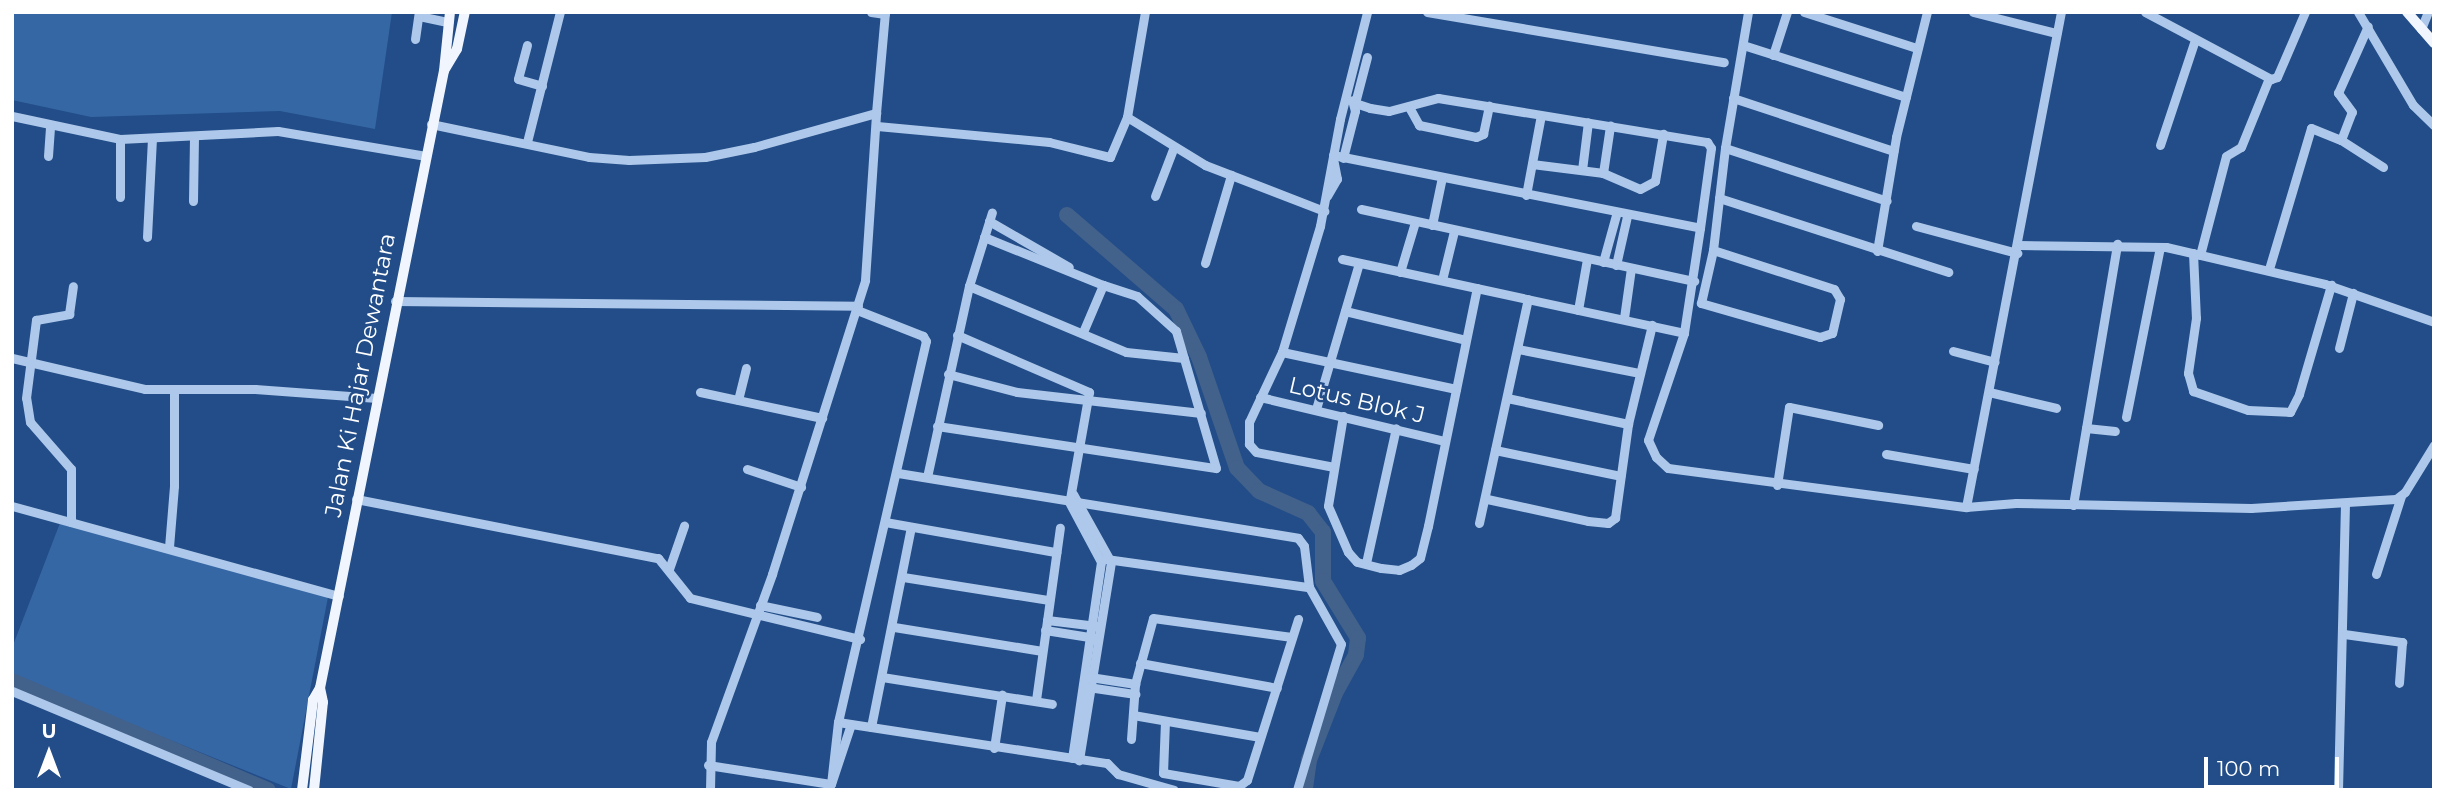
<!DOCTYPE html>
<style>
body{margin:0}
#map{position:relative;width:2446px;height:802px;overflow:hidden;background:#224d88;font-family:Montserrat,sans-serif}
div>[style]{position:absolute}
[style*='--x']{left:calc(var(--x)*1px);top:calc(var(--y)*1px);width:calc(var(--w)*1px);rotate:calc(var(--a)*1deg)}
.green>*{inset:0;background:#3667a5}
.river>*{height:16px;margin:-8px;padding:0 8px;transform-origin:8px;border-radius:8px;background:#42618b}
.minor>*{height:9px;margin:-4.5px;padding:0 4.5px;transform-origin:4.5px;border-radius:4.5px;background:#adc8ea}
.major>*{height:10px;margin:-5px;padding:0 5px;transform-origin:5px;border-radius:5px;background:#f1f6fe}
span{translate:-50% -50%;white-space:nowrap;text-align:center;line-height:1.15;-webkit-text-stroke:5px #224d88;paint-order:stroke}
.street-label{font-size:23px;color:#fff}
.frame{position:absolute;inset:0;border:14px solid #fff;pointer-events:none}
.north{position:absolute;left:14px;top:718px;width:70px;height:70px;-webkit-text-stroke:5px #224d88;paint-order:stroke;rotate:0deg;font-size:19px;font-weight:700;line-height:28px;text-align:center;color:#fff}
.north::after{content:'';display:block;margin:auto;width:24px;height:32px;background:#fff;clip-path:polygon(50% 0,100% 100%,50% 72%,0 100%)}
.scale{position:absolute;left:2204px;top:757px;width:135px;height:32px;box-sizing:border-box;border:4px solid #fff;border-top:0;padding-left:9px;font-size:21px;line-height:24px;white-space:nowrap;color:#fff;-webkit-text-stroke:5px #224d88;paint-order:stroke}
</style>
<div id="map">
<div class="green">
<i style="clip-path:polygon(12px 12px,392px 12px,375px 129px,280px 111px,91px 117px,12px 100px)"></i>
<i style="clip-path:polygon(60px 523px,328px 597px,291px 789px,12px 676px,12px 648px)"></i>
</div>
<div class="river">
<i style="--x:1067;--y:215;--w:144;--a:40.8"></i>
<i style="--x:1176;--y:309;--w:53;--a:64.4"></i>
<i style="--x:1199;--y:357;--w:117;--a:71.1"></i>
<i style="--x:1237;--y:468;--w:32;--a:46"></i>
<i style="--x:1259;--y:491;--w:54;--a:24.2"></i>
<i style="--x:1308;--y:513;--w:24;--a:52"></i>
<i style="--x:1323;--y:532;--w:49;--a:90"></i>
<i style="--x:1323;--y:581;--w:67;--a:58.4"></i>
<i style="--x:1358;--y:638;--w:17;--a:97"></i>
<i style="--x:1356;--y:655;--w:43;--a:118.9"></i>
<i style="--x:1335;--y:693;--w:72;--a:111.2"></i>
<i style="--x:1309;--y:760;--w:30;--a:98"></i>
<i style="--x:12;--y:681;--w:278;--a:23.1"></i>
</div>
<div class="minor">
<i style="--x:871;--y:12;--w:14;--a:8"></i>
<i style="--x:1427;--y:12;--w:301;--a:9.6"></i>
<i style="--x:1804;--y:12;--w:119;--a:17.7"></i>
<i style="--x:1973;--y:12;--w:86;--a:14.2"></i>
<i style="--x:2145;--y:12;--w:143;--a:28"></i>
<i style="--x:2271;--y:79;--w:6;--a:-18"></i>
<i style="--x:2277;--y:77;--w:71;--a:-66.7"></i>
<i style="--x:2358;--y:12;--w:108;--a:59.4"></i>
<i style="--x:2413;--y:105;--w:29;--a:44"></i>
<i style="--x:419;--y:16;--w:30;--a:12"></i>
<i style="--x:2421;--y:29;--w:18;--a:-68"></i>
<i style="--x:415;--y:39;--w:27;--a:-82"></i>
<i style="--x:527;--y:45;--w:35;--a:105"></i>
<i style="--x:518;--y:79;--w:25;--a:16"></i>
<i style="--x:1743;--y:45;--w:171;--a:17.7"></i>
<i style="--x:1773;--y:55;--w:45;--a:-72"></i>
<i style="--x:1367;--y:57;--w:48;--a:104.6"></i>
<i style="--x:1355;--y:103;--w:16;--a:18"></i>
<i style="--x:1370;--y:108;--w:19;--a:9"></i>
<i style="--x:1389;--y:111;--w:51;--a:-14.9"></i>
<i style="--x:1438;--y:98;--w:273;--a:9.3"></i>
<i style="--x:1707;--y:142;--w:7;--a:56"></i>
<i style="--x:1711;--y:148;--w:81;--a:97.8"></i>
<i style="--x:1733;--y:98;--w:169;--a:18.3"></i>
<i style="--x:1409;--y:107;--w:21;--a:61"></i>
<i style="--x:1419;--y:125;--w:58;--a:11.9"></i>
<i style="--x:1476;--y:137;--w:8;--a:-23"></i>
<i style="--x:1483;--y:134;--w:29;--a:-78"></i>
<i style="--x:12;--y:116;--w:110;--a:12"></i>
<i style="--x:120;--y:139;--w:158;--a:-2.9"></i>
<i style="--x:278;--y:131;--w:150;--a:9.6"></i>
<i style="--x:1127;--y:117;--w:92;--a:31.6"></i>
<i style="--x:1205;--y:165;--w:128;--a:21.1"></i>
<i style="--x:431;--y:124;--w:161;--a:11.8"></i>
<i style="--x:589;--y:157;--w:40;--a:4.3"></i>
<i style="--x:629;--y:160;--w:76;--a:-2.3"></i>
<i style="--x:705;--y:157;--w:50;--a:-11.5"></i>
<i style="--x:754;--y:147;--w:127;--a:-15.6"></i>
<i style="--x:876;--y:113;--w:101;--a:-84.9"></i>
<i style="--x:877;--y:126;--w:173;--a:5.3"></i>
<i style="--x:1049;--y:142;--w:63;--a:13.8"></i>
<i style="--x:1110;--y:157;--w:43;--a:-67"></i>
<i style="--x:1127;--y:117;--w:107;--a:-80.3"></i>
<i style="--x:2341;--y:140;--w:30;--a:-69"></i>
<i style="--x:2352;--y:112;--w:24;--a:-126"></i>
<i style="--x:2338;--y:93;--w:73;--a:-65.9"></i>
<i style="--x:527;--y:142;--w:134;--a:-75.8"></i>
<i style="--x:2160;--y:145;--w:111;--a:-71.6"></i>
<i style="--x:1725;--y:148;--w:170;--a:18.1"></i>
<i style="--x:1333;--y:155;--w:374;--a:11.2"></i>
<i style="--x:1700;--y:228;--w:106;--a:98.7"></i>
<i style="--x:1684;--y:333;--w:113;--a:108.6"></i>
<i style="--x:1648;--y:440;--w:19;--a:65"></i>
<i style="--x:1656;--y:457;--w:16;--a:43"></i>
<i style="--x:1668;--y:468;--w:301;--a:7.5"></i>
<i style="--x:1966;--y:507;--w:50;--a:-4.6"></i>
<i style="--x:2016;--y:503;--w:235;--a:1.2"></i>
<i style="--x:2251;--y:508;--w:145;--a:-3.6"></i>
<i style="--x:2396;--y:499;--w:11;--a:-38"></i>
<i style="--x:2405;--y:492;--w:55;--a:-58.3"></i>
<i style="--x:48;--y:156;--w:29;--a:-86"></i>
<i style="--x:1343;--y:158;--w:49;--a:-75.7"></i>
<i style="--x:1355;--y:111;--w:11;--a:-105"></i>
<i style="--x:1532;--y:164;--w:72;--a:7.2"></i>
<i style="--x:1603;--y:173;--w:40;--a:23.4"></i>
<i style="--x:1640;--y:189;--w:17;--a:-28"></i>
<i style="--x:1655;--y:181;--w:48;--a:-80.3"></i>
<i style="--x:1582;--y:170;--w:48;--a:-82.9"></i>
<i style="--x:1603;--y:173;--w:48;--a:-81.5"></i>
<i style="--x:1526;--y:195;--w:81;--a:-79.4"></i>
<i style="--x:1155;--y:196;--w:50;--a:-69"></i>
<i style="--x:1327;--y:196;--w:20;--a:-60"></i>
<i style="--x:1337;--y:179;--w:21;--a:-101"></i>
<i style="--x:120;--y:197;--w:58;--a:-90"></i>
<i style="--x:1719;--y:198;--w:241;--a:17.9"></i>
<i style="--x:193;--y:201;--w:64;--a:-89.1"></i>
<i style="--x:1361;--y:209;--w:341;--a:12.2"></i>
<i style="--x:989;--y:221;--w:92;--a:29.9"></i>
<i style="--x:1432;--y:225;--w:49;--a:-78.2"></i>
<i style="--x:1916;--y:226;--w:105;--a:15"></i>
<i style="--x:147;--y:237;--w:98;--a:-87.1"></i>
<i style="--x:984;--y:237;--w:128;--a:22"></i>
<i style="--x:1103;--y:285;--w:51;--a:113.1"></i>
<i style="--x:2018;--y:245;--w:148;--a:0.8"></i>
<i style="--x:2166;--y:247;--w:163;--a:13.1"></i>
<i style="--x:2325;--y:284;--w:115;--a:19.2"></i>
<i style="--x:1713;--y:250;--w:127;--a:17.9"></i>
<i style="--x:1834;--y:289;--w:12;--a:59"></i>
<i style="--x:1840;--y:299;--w:35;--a:103"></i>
<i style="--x:1832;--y:333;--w:13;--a:162"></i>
<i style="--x:1820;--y:337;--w:124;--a:-164.1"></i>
<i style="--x:1701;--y:303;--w:54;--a:-77.2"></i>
<i style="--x:1713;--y:250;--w:103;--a:-83.3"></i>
<i style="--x:1725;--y:148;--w:138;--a:-80.4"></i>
<i style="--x:1877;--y:251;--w:116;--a:-80.5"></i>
<i style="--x:1896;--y:137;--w:129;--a:-76.1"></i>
<i style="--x:2193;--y:253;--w:65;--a:87.4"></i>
<i style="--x:2196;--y:318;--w:56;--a:98.3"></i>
<i style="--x:2188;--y:373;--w:19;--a:74"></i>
<i style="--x:2193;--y:391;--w:58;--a:19.1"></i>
<i style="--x:2248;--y:410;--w:42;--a:2.7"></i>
<i style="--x:2290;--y:412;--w:20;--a:-63"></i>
<i style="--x:2299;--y:394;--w:114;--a:-73.6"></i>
<i style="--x:2200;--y:255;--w:102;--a:-75.3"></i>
<i style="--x:2226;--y:156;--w:17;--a:-31"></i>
<i style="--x:2241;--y:147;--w:74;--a:-67.9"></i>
<i style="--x:1342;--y:259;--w:350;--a:12.2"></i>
<i style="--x:1603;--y:262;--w:49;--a:-74.5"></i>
<i style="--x:1205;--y:263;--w:92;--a:-73.5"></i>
<i style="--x:1616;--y:265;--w:50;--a:-77.3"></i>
<i style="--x:2269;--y:269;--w:147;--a:-73.4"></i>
<i style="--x:2311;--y:128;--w:32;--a:22"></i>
<i style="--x:2341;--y:140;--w:50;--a:32.7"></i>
<i style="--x:1400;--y:272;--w:52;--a:-73.3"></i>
<i style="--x:1442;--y:280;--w:50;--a:-76.2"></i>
<i style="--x:969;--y:286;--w:170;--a:22.8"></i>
<i style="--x:1126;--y:352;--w:58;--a:5.9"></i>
<i style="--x:395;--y:301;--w:463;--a:0.6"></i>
<i style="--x:1578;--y:310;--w:52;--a:-80"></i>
<i style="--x:1345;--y:311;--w:124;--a:13.5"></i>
<i style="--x:1624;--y:318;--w:50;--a:-82"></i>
<i style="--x:957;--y:335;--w:144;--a:23.4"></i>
<i style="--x:1089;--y:392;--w:109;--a:100.1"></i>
<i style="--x:2339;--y:348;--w:57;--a:-75.7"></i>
<i style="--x:1518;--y:349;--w:123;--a:11.2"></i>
<i style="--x:1953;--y:351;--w:43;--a:14.7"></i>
<i style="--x:1282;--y:352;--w:178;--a:12"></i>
<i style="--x:12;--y:358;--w:137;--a:13.1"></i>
<i style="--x:145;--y:389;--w:110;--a:0"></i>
<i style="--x:255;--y:389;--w:122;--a:4.2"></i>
<i style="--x:948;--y:374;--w:71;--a:14.6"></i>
<i style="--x:1017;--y:392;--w:185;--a:6.5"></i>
<i style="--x:700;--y:392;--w:125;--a:12"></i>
<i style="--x:1989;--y:392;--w:69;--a:13.4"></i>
<i style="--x:1260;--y:397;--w:190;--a:13.4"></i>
<i style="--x:1507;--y:398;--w:124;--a:12.1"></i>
<i style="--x:738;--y:400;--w:33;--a:-76"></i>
<i style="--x:1316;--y:409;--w:152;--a:-73.6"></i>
<i style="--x:1343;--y:416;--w:91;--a:99.5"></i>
<i style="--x:1328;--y:506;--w:50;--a:66.5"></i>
<i style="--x:1348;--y:552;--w:13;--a:48"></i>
<i style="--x:1357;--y:562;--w:25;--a:14"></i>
<i style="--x:1381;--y:568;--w:18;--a:6"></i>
<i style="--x:1399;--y:570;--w:13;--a:-23"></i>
<i style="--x:1411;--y:565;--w:11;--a:-38"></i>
<i style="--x:1420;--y:558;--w:33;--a:-76"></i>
<i style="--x:1428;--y:526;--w:243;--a:-78.4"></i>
<i style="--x:2126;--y:417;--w:173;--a:-78.7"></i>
<i style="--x:937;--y:426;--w:282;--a:8.6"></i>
<i style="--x:1216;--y:468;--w:143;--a:-106.3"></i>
<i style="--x:1176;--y:331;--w:52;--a:-138.1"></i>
<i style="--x:1137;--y:296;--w:36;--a:-162"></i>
<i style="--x:2086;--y:428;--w:29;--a:6"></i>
<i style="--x:1495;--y:450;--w:128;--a:11.7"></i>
<i style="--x:1886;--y:454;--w:89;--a:9.7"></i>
<i style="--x:1334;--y:467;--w:79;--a:-169.1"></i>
<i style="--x:1256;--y:452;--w:11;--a:-131"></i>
<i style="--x:1249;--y:444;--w:22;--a:-90"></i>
<i style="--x:1249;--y:422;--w:77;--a:-64.8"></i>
<i style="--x:1282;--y:352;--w:132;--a:-73.2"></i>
<i style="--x:1320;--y:226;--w:109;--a:-79.4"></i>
<i style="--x:1340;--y:119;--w:110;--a:-75.8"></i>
<i style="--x:747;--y:469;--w:57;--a:18.4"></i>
<i style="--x:898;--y:473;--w:405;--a:9.2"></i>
<i style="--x:1298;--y:538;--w:10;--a:53"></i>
<i style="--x:1304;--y:546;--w:41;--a:83"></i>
<i style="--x:1309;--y:587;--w:65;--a:60.7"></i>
<i style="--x:1341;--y:644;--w:152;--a:106.8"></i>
<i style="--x:927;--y:477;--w:196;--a:-77.6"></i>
<i style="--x:969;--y:286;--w:77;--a:-72.7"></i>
<i style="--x:1777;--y:485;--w:79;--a:-81.3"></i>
<i style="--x:1789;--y:407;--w:91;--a:11.4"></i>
<i style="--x:1073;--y:494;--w:78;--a:60.8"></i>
<i style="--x:1111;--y:562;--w:201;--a:99.2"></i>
<i style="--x:356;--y:499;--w:308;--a:11.1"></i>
<i style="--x:658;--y:558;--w:51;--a:51.3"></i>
<i style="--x:690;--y:598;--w:175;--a:13.6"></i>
<i style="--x:1487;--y:499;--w:103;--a:12.3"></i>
<i style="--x:1588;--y:521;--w:20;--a:6"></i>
<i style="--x:1608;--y:523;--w:9;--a:-36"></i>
<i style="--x:1615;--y:518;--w:95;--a:-82.1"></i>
<i style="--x:1628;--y:424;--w:102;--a:-76.4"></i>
<i style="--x:1069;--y:502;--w:68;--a:61.9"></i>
<i style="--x:1101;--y:562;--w:198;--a:98.4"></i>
<i style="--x:2073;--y:505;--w:265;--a:-80.4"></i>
<i style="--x:12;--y:506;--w:339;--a:15.4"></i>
<i style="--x:1966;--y:507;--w:504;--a:-79.14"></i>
<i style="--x:71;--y:522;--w:53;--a:-90"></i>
<i style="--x:71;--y:469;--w:62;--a:-131.1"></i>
<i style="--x:30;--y:422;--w:24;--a:-99"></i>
<i style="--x:26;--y:398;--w:79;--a:-82.7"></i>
<i style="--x:36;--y:320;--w:34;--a:-10"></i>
<i style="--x:69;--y:314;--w:28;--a:-82"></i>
<i style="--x:885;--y:522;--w:174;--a:10"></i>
<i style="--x:1479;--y:523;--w:229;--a:-77.7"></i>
<i style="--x:169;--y:547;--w:61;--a:-85.3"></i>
<i style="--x:174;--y:486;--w:97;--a:-90"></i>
<i style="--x:1106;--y:559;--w:205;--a:7.9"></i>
<i style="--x:1366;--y:563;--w:138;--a:-77.5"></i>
<i style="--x:669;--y:569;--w:46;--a:-70.8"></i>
<i style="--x:2376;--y:574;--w:82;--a:-72.2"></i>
<i style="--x:903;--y:577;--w:148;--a:9"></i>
<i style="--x:760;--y:605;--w:58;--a:11.9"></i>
<i style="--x:1047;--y:620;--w:50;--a:6.8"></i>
<i style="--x:894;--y:627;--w:150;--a:9.2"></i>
<i style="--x:1045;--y:630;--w:51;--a:9.1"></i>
<i style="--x:2344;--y:634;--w:59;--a:7.9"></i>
<i style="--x:2402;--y:642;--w:41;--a:94.2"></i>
<i style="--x:1140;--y:663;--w:139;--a:10.3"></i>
<i style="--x:882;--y:677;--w:172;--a:9"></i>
<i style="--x:1090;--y:677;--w:46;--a:8.8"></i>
<i style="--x:1088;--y:687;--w:48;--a:8.5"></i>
<i style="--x:12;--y:691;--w:257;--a:22.7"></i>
<i style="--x:1036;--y:700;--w:174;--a:-82.1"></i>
<i style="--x:1133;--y:715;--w:129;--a:9.8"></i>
<i style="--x:1165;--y:721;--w:52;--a:92.2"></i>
<i style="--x:1163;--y:773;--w:77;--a:9.7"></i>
<i style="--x:1239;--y:786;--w:10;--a:-37"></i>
<i style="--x:1247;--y:780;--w:169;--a:-72.4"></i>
<i style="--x:838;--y:722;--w:272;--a:8.7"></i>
<i style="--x:1107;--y:763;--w:16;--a:45"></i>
<i style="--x:1118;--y:774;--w:58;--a:15.9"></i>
<i style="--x:871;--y:727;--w:204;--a:-78.7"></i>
<i style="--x:1131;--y:739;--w:55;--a:-85.8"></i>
<i style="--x:1135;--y:684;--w:68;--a:-74.7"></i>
<i style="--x:1153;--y:618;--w:140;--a:7.8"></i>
<i style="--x:994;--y:748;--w:54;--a:-81.4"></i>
<i style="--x:708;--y:765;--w:124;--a:8.8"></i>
<i style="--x:831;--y:784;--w:62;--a:-83.6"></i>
<i style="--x:838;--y:722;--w:391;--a:-77"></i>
<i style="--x:926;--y:341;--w:6;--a:-121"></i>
<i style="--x:923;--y:336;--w:71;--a:-158.5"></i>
<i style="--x:831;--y:784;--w:63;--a:-71.6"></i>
<i style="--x:710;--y:790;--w:48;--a:-88.8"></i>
<i style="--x:711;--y:742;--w:179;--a:-70"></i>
<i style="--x:772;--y:574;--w:308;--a:-72.4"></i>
<i style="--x:865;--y:280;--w:167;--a:-86.2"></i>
<i style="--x:2338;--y:790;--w:286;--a:-88.6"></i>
</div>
<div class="major">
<i style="--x:2407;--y:12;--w:41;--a:48.9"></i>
<i style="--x:445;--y:69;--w:23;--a:-59"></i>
<i style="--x:457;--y:49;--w:38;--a:-78"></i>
<i style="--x:302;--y:790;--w:91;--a:-83"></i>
<i style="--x:313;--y:700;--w:14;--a:-60"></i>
<i style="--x:320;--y:688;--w:629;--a:-78.64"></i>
<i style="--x:444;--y:71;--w:59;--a:-84.2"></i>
<i style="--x:314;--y:790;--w:88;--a:-84.2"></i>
<i style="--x:323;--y:702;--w:14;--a:-102"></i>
</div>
<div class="street-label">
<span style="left:360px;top:375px;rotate:-79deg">Jalan Ki Hajar Dewantara</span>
<span style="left:1357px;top:400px;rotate:13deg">Lotus Blok J</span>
</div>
<div class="frame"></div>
<div class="north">U</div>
<div class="scale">100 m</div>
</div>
